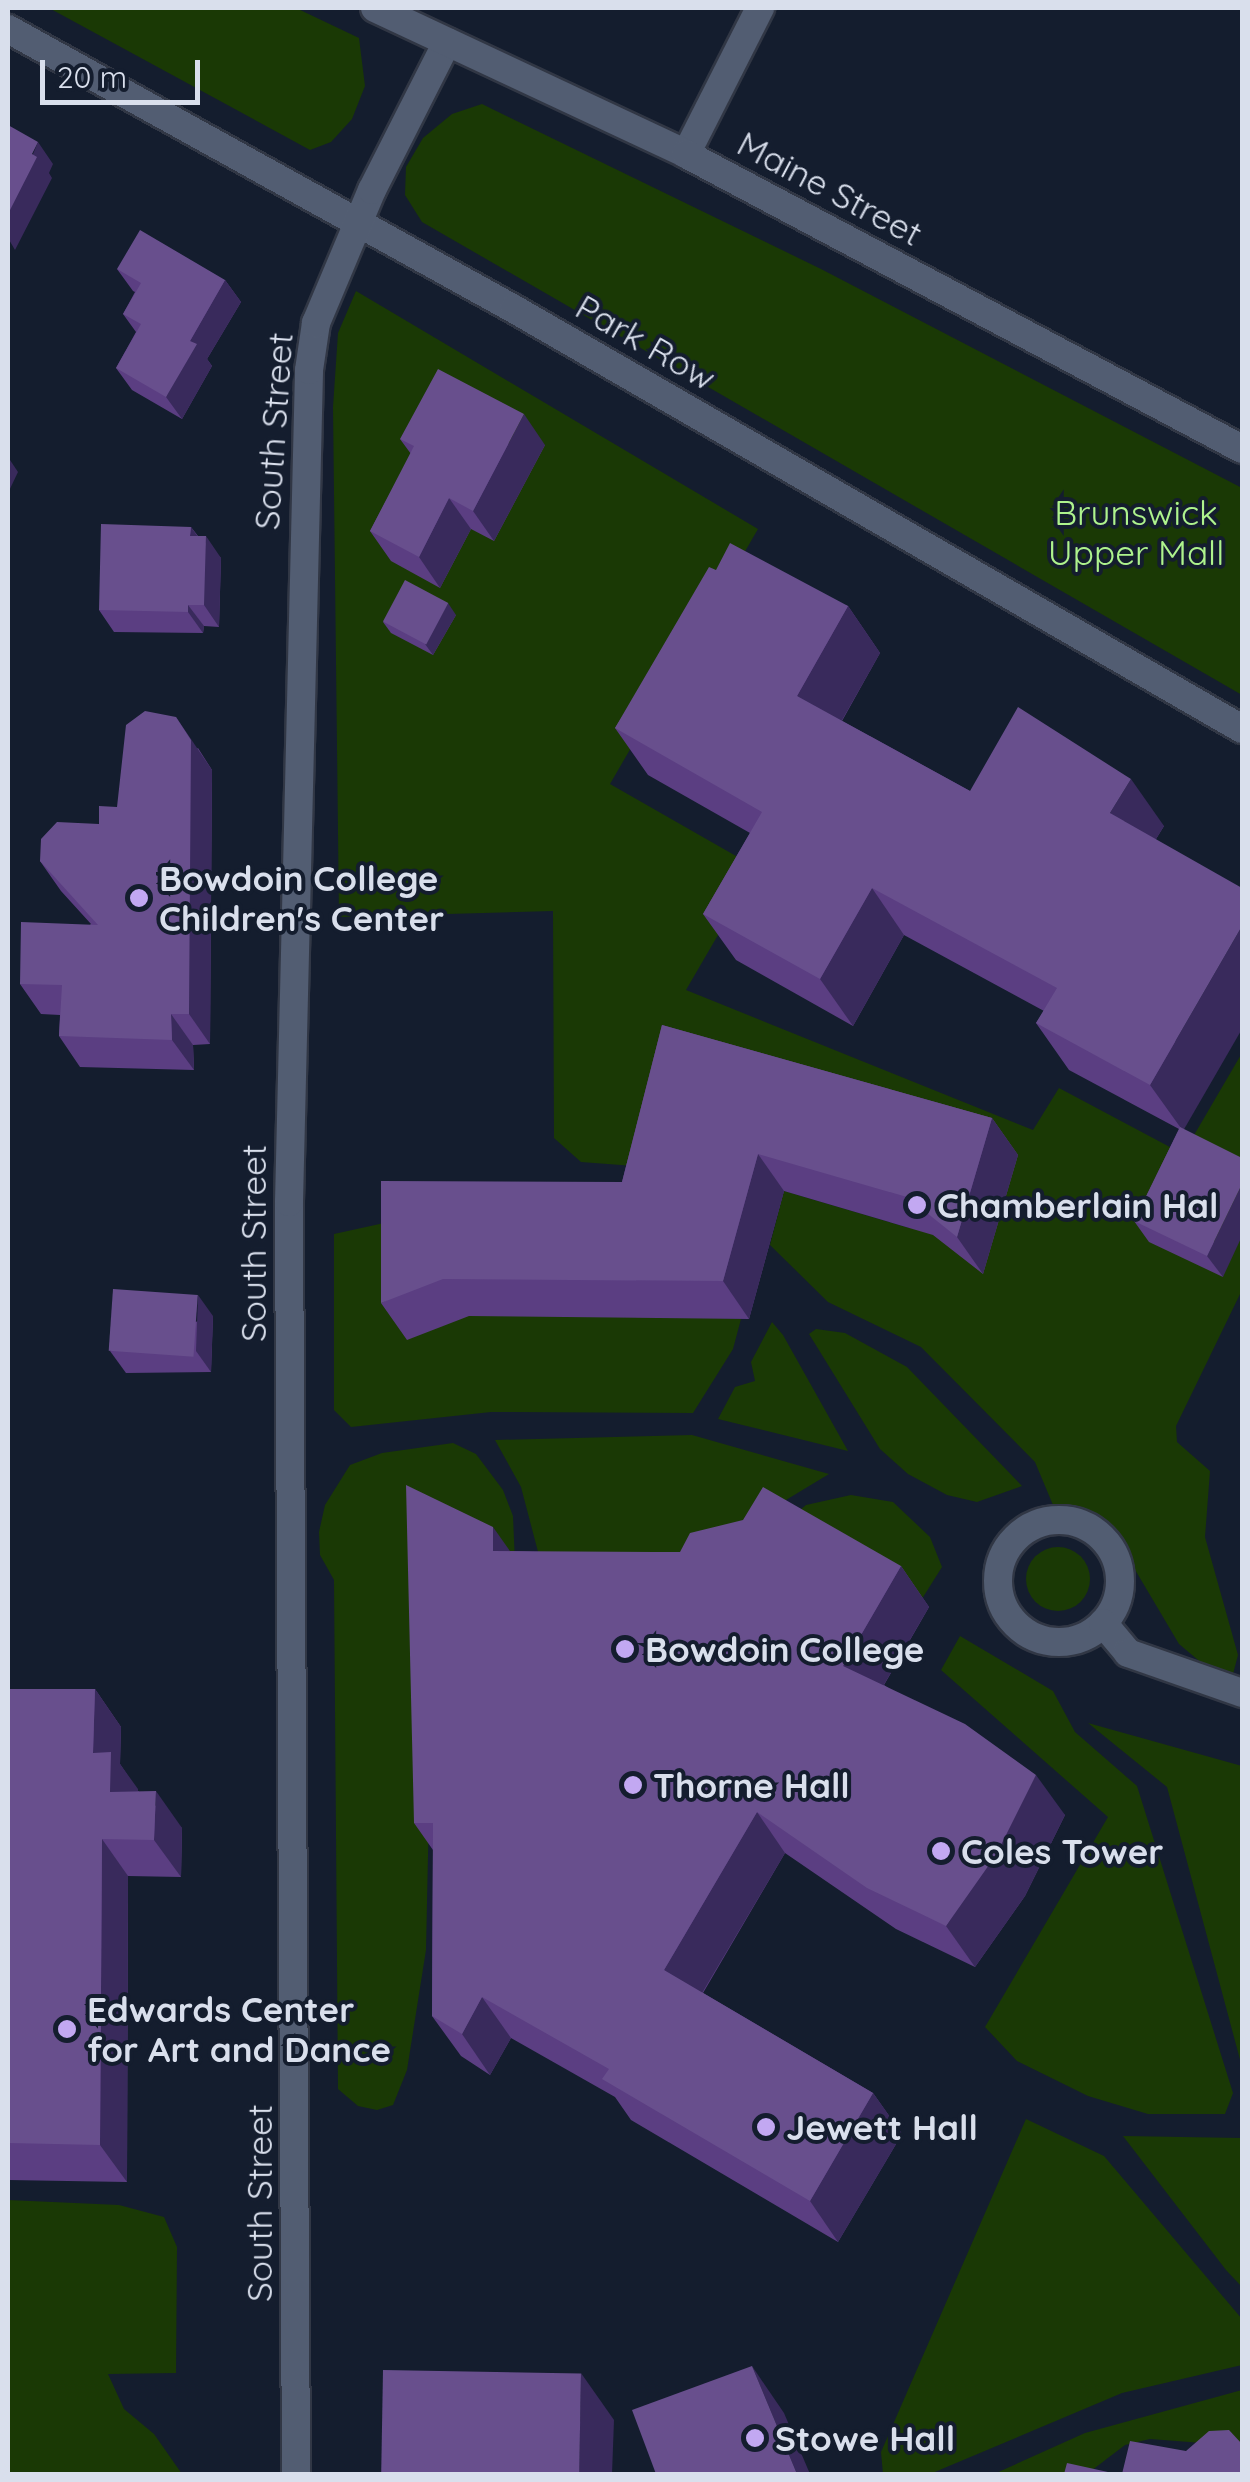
<!DOCTYPE html>
<style>
body{margin:0}
#map{position:relative;width:1250px;height:2482px;overflow:hidden;background:#141d2e;font-family:Quicksand,sans-serif}
div>[style]{position:absolute}
[style*='--x']{left:calc(var(--x)*1px);top:calc(var(--y)*1px);width:calc(var(--w)*1px);rotate:calc(var(--a)*1deg)}
.green>*{inset:0;background:#1a3905}
.round{border-radius:50%}
.roads{filter:drop-shadow(2px 0 #313745) drop-shadow(-2px 0 #313745) drop-shadow(0 2px #313745) drop-shadow(0 -2px #313745)}
.minor>*{height:28px;margin:-14px;padding:0 14px;transform-origin:14px;border-radius:14px;background:#525d72}
.minor>.ring{margin:-14px;padding:0;box-sizing:content-box;background:none;border:28px solid #525d72;border-radius:50%}
.tertiary>*{height:28px;margin:-14px;padding:0 14px;transform-origin:14px;border-radius:14px;background:#525d72}
.wall>*{inset:0;background:#5b3e82}
.shaded-wall>*{inset:0;background:#392a5c}
.building>*{inset:0;background:#684f8d;transform-origin:0 0}
.dots>*{width:28px;height:28px;translate:-50% -50%;box-sizing:border-box;border:5px solid #141d2e;border-radius:50%}
span{translate:-50% -50%;white-space:nowrap;text-align:center;line-height:1.15;-webkit-text-stroke:8px #141d2e;paint-order:stroke}
.street-label{font-size:35px;color:#d9dfec}
.park-label{font-size:35px;color:#aef38d}
.poi-label{font-size:35px;color:#d9dfec;font-weight:700}
.left{translate:0 -50%;text-align:left}
.frame{position:absolute;inset:0;border:10px solid #d9dfec;pointer-events:none}
.scale{position:absolute;left:40px;top:60px;width:160px;height:45px;box-sizing:border-box;border:5px solid #d9dfec;border-top:0;padding-left:12px;font-size:30px;line-height:35px;white-space:nowrap;color:#d9dfec;-webkit-text-stroke:8px #141d2e;paint-order:stroke}
</style>
<div id="map">
<div class="green">
<i style="clip-path:polygon(49px 8px,296px 8px,359px 38px,365px 86px,352px 119px,331px 142px,310px 150px)"></i>
<i style="clip-path:polygon(482px 104px,821px 269px,1242px 488px,1242px 695px,422px 222px,405px 195px,406px 167px,423px 138px,452px 114px)"></i>
<i style="clip-path:polygon(356px 291px,758px 529px,610px 784px,757px 868px,686px 990px,1033px 1130px,1059px 1088px,1183px 1154px,1242px 1053px,1242px 1290px,1176px 1426px,1177px 1442px,1210px 1471px,1205px 1537px,1238px 1655px,1233px 1674px,1216px 1675px,1179px 1644px,1105px 1519px,1053px 1505px,1035px 1462px,921px 1347px,828px 1302px,770px 1245px,784px 1191px,909px 1228px,1018px 1155px,661px 1168px,581px 1162px,554px 1138px,553px 911px,339px 917px,333px 407px,338px 333px)"></i>
<i style="clip-path:polygon(407px 1218px,489px 1308px,741px 1319px,733px 1349px,693px 1413px,491px 1412px,351px 1427px,334px 1410px,334px 1234px)"></i>
<i style="clip-path:polygon(772px 1322px,783px 1335px,848px 1451px,718px 1419px,735px 1387px,755px 1381px,751px 1362px)"></i>
<i style="clip-path:polygon(816px 1329px,845px 1333px,907px 1367px,1022px 1486px,977px 1502px,947px 1495px,908px 1474px,880px 1449px,809px 1334px)"></i>
<i style="clip-path:polygon(692px 1435px,829px 1474px,708px 1547px,547px 1586px,521px 1487px,495px 1440px)"></i>
<i style="clip-path:polygon(453px 1443px,476px 1454px,503px 1490px,513px 1516px,515px 1563px,435px 1526px,426px 1950px,407px 2070px,393px 2105px,377px 2110px,358px 2106px,338px 2089px,334px 1580px,320px 1555px,319px 1532px,325px 1505px,350px 1465px,382px 1453px)"></i>
<i style="clip-path:polygon(851px 1495px,893px 1502px,930px 1537px,942px 1567px,920px 1602px,788px 1520px,806px 1505px)"></i>
<i class="round" style="left:1026px;top:1547px;width:64px;height:64px"></i>
<i style="clip-path:polygon(960px 1636px,1053px 1691px,1075px 1732px,1137px 1786px,1233px 2093px,1225px 2114px,1148px 2114px,1088px 2096px,1017px 2061px,985px 2027px,1108px 1817px,941px 1670px)"></i>
<i style="clip-path:polygon(1088px 1723px,1242px 1766px,1242px 2067px,1167px 1787px)"></i>
<i style="clip-path:polygon(1026px 2119px,1104px 2156px,1242px 2319px,1242px 2365px,1122px 2393px,930px 2474px,883px 2474px,881px 2452px)"></i>
<i style="clip-path:polygon(1123px 2136px,1242px 2138px,1242px 2287px,1226px 2270px)"></i>
<i style="clip-path:polygon(8px 2200px,119px 2205px,164px 2217px,177px 2247px,176px 2373px,108px 2374px,124px 2409px,154px 2434px,182px 2474px,8px 2474px)"></i>
<i style="clip-path:polygon(1242px 2390px,1242px 2446px,1150px 2439px,1125px 2445px,1087px 2474px,994px 2474px,1085px 2433px)"></i>
</div>
<div class="roads">
<div class="minor">
<i style="--x:8;--y:29;--w:578;--a:28.96"></i>
<i style="--x:514;--y:309;--w:840;--a:29.98"></i>
<i style="--x:686;--y:154;--w:164;--a:-63.1"></i>
<i class="ring" style="left:998px;top:1520px;width:94px;height:94px"></i>
<i style="--x:1103;--y:1623;--w:39;--a:50"></i>
<i style="--x:1128;--y:1653;--w:121;--a:19.3"></i>
<i style="--x:296;--y:2474;--w:1272;--a:-90.32"></i>
<i style="--x:289;--y:1202;--w:832;--a:-88.62"></i>
<i style="--x:309;--y:370;--w:48;--a:-81.5"></i>
<i style="--x:316;--y:323;--w:144;--a:-67.2"></i>
<i style="--x:372;--y:190;--w:166;--a:-63.1"></i>
</div>
<div class="tertiary">
<i style="--x:375;--y:8;--w:344;--a:25.1"></i>
<i style="--x:686;--y:154;--w:629;--a:27.95"></i>
</div>
</div>
<div class="wall">
<i style="clip-path:polygon(117px 269px,225px 280px,241px 302px,207px 359px,212px 366px,182px 419px,132px 390px,116px 368px,136px 332px,123px 314px,135px 292px,133px 291px)"></i>
<i style="clip-path:polygon(400px 439px,545px 445px,494px 541px,471px 529px,440px 588px,391px 561px,370px 531px,411px 454px)"></i>
<i style="clip-path:polygon(191px 527px,198px 536px,221px 558px,219px 627px,204px 626px,203px 633px,114px 632px,99px 610px)"></i>
<i style="clip-path:polygon(716px 570px,848px 606px,880px 653px,842px 721px,970px 791px,1164px 826px,1156px 839px,1184px 1130px,1223px 1277px,1149px 1242px,1134px 1221px,1179px 1129px,1069px 1070px,1036px 1023px,1044px 1011px,904px 935px,853px 1026px,736px 960px,703px 914px,750px 833px,648px 775px,615px 728px)"></i>
<i style="clip-path:polygon(456px 615px,433px 655px,391px 633px,383px 622px)"></i>
<i style="clip-path:polygon(198px 748px,212px 770px,210px 1044px,193px 1045px,194px 1070px,80px 1067px,59px 1036px,60px 1015px,41px 1014px,20px 984px,91px 924px,61px 891px,40px 861px,99px 824px,117px 807px)"></i>
<i style="clip-path:polygon(662px 1025px,992px 1118px,1018px 1155px,983px 1274px,933px 1235px,784px 1191px,749px 1319px,469px 1316px,407px 1340px,381px 1303px,622px 1182px)"></i>
<i style="clip-path:polygon(213px 1316px,211px 1372px,126px 1373px,110px 1351px)"></i>
<i style="clip-path:polygon(510px 1551px,901px 1566px,929px 1607px,884px 1685px,1065px 1815px,1025px 1896px,975px 1967px,896px 1929px,785px 1853px,703px 1993px,873px 2093px,902px 2134px,838px 2242px,631px 2120px,615px 2097px,511px 2038px,490px 2075px,461px 2056px,432px 2016px,433px 1850px,414px 1823px)"></i>
<i style="clip-path:polygon(8px 1689px,95px 1689px,121px 1727px,120px 1764px,138px 1791px,182px 1828px,181px 1877px,128px 1876px,127px 2182px,8px 2180px)"></i>
</div>
<div class="shaded-wall">
<i style="clip-path:polygon(38px 142px,53px 164px,49px 173px,52px 178px,15px 250px,8px 238px,8px 214px)"></i>
<i style="clip-path:polygon(225px 280px,241px 302px,207px 359px,212px 366px,182px 419px,166px 397px,190px 341px)"></i>
<i style="clip-path:polygon(524px 414px,545px 445px,494px 541px,473px 511px)"></i>
<i style="clip-path:polygon(10px 460px,18px 472px,8px 493px,8px 466px)"></i>
<i style="clip-path:polygon(449px 498px,471px 529px,440px 588px,419px 557px)"></i>
<i style="clip-path:polygon(191px 527px,205px 547px,206px 536px,221px 558px,219px 627px,204px 605px,190px 536px)"></i>
<i style="clip-path:polygon(448px 603px,456px 615px,433px 655px,425px 644px)"></i>
<i style="clip-path:polygon(188px 605px,204px 626px,203px 633px,188px 612px)"></i>
<i style="clip-path:polygon(848px 606px,880px 653px,829px 743px,797px 696px)"></i>
<i style="clip-path:polygon(176px 717px,212px 770px,210px 1044px,189px 1014px)"></i>
<i style="clip-path:polygon(1131px 779px,1164px 826px,1143px 860px,1110px 813px)"></i>
<i style="clip-path:polygon(872px 888px,904px 935px,853px 1026px,820px 979px)"></i>
<i style="clip-path:polygon(1242px 926px,1242px 1029px,1183px 1131px,1150px 1085px)"></i>
<i style="clip-path:polygon(171px 1014px,193px 1045px,194px 1070px,172px 1040px)"></i>
<i style="clip-path:polygon(992px 1118px,1018px 1155px,983px 1274px,957px 1237px)"></i>
<i style="clip-path:polygon(758px 1154px,784px 1191px,749px 1319px,723px 1281px)"></i>
<i style="clip-path:polygon(1242px 1184px,1242px 1236px,1223px 1277px,1207px 1256px)"></i>
<i style="clip-path:polygon(198px 1295px,213px 1316px,211px 1372px,196px 1351px)"></i>
<i style="clip-path:polygon(493px 1527px,522px 1568px,493px 1551px)"></i>
<i style="clip-path:polygon(901px 1566px,929px 1607px,871px 1707px,843px 1666px)"></i>
<i style="clip-path:polygon(95px 1689px,121px 1727px,120px 1764px,138px 1789px,136px 1829px,110px 1792px,93px 1753px)"></i>
<i style="clip-path:polygon(1036px 1775px,1065px 1815px,1025px 1896px,975px 1967px,946px 1926px)"></i>
<i style="clip-path:polygon(156px 1791px,182px 1828px,181px 1877px,154px 1840px)"></i>
<i style="clip-path:polygon(757px 1812px,785px 1853px,692px 2010px,664px 1970px)"></i>
<i style="clip-path:polygon(102px 1839px,128px 1876px,127px 2182px,100px 2145px)"></i>
<i style="clip-path:polygon(482px 1997px,511px 2038px,490px 2075px,462px 2034px)"></i>
<i style="clip-path:polygon(873px 2093px,902px 2134px,838px 2242px,810px 2201px)"></i>
<i style="clip-path:polygon(752px 2366px,784px 2413px,810px 2474px,797px 2474px)"></i>
<i style="clip-path:polygon(581px 2373px,614px 2420px,612px 2474px,579px 2474px)"></i>
</div>
<div class="building">
<i style="clip-path:polygon(8px 125px,38px 142px,32px 154px,37px 157px,8px 214px)"></i>
<i style="clip-path:polygon(140px 230px,225px 280px,190px 341px,197px 344px,166px 397px,116px 368px,141px 324px,123px 314px,141px 283px,117px 269px)"></i>
<i style="clip-path:polygon(438px 369px,524px 414px,473px 511px,449px 498px,419px 557px,370px 531px,414px 446px,400px 439px)"></i>
<i style="clip-path:polygon(101px 524px,191px 527px,190px 536px,206px 536px,204px 605px,188px 605px,188px 612px,99px 610px)"></i>
<i style="clip-path:polygon(730px 543px,848px 606px,797px 696px,970px 791px,1018px 707px,1131px 779px,1110px 813px,1242px 888px,1242px 926px,1150px 1085px,1036px 1023px,1057px 988px,872px 888px,820px 979px,703px 914px,762px 812px,615px 728px,709px 567px,716px 570px)"></i>
<i style="left:405px;top:580px;width:49px;height:47px;rotate:28deg"></i>
<i style="clip-path:polygon(145px 711px,176px 717px,191px 740px,189px 1014px,171px 1014px,172px 1040px,59px 1036px,62px 985px,20px 984px,21px 922px,98px 925px,40px 861px,41px 839px,57px 822px,99px 824px,99px 806px,117px 807px,126px 725px)"></i>
<i style="clip-path:polygon(662px 1025px,992px 1118px,957px 1237px,907px 1197px,758px 1154px,723px 1281px,443px 1279px,381px 1303px,381px 1181px,622px 1182px)"></i>
<i style="clip-path:polygon(1180px 1127px,1242px 1158px,1242px 1184px,1207px 1256px,1134px 1221px)"></i>
<i style="left:113px;top:1289px;width:85px;height:62px;rotate:4deg"></i>
<i style="clip-path:polygon(406px 1485px,493px 1527px,493px 1551px,655px 1552px,680px 1552px,690px 1533px,743px 1520px,763px 1487px,901px 1566px,843px 1666px,965px 1724px,1036px 1775px,996px 1855px,946px 1926px,867px 1888px,757px 1812px,664px 1970px,873px 2093px,810px 2201px,602px 2079px,609px 2069px,482px 1997px,462px 2034px,432px 2016px,433px 1823px,414px 1823px)"></i>
<i style="clip-path:polygon(8px 1689px,95px 1689px,93px 1753px,111px 1752px,110px 1792px,156px 1791px,154px 1840px,102px 1839px,100px 2145px,8px 2143px)"></i>
<i style="clip-path:polygon(752px 2366px,797px 2474px,656px 2474px,632px 2410px)"></i>
<i style="left:383px;top:2370px;width:198px;height:104px;rotate:1deg"></i>
<i style="clip-path:polygon(1229px 2430px,1242px 2444px,1242px 2474px,1122px 2474px,1130px 2441px,1186px 2451px,1209px 2431px)"></i>
<i style="clip-path:polygon(1067px 2463px,1117px 2474px,1064px 2474px)"></i>
</div>
<div class="dots">
<i style="left:139px;top:898px;background:#c2a8f2"></i>
<i style="left:917px;top:1205px;background:#c2a8f2"></i>
<i style="left:625px;top:1649px;background:#c2a8f2"></i>
<i style="left:633px;top:1785px;background:#c2a8f2"></i>
<i style="left:941px;top:1851px;background:#c2a8f2"></i>
<i style="left:67px;top:2029px;background:#c2a8f2"></i>
<i style="left:766px;top:2127px;background:#c2a8f2"></i>
<i style="left:755px;top:2438px;background:#c2a8f2"></i>
</div>
<div class="street-label">
<span style="left:830px;top:188px;rotate:28deg">Maine Street</span>
<span style="left:646px;top:342px;rotate:30deg">Park Row</span>
<span style="left:273px;top:431px;rotate:-86deg">South Street</span>
<span style="left:253px;top:1243px;rotate:-90deg">South Street</span>
<span style="left:259px;top:2203px;rotate:-90deg">South Street</span>
</div>
<div class="park-label">
<span style="left:1136px;top:532px">Brunswick<br>Upper Mall</span>
</div>
<div class="poi-label">
<span class="left" style="left:159px;top:898px">Bowdoin College<br>Children's Center</span>
<span class="left" style="left:937px;top:1205px">Chamberlain Hal</span>
<span class="left" style="left:645px;top:1649px">Bowdoin College</span>
<span class="left" style="left:653px;top:1785px">Thorne Hall</span>
<span class="left" style="left:961px;top:1851px">Coles Tower</span>
<span class="left" style="left:87px;top:2029px">Edwards Center<br>for Art and Dance</span>
<span class="left" style="left:786px;top:2127px">Jewett Hall</span>
<span class="left" style="left:775px;top:2438px">Stowe Hall</span>
</div>
<div class="frame"></div>
<div class="scale">20 m</div>
</div>
